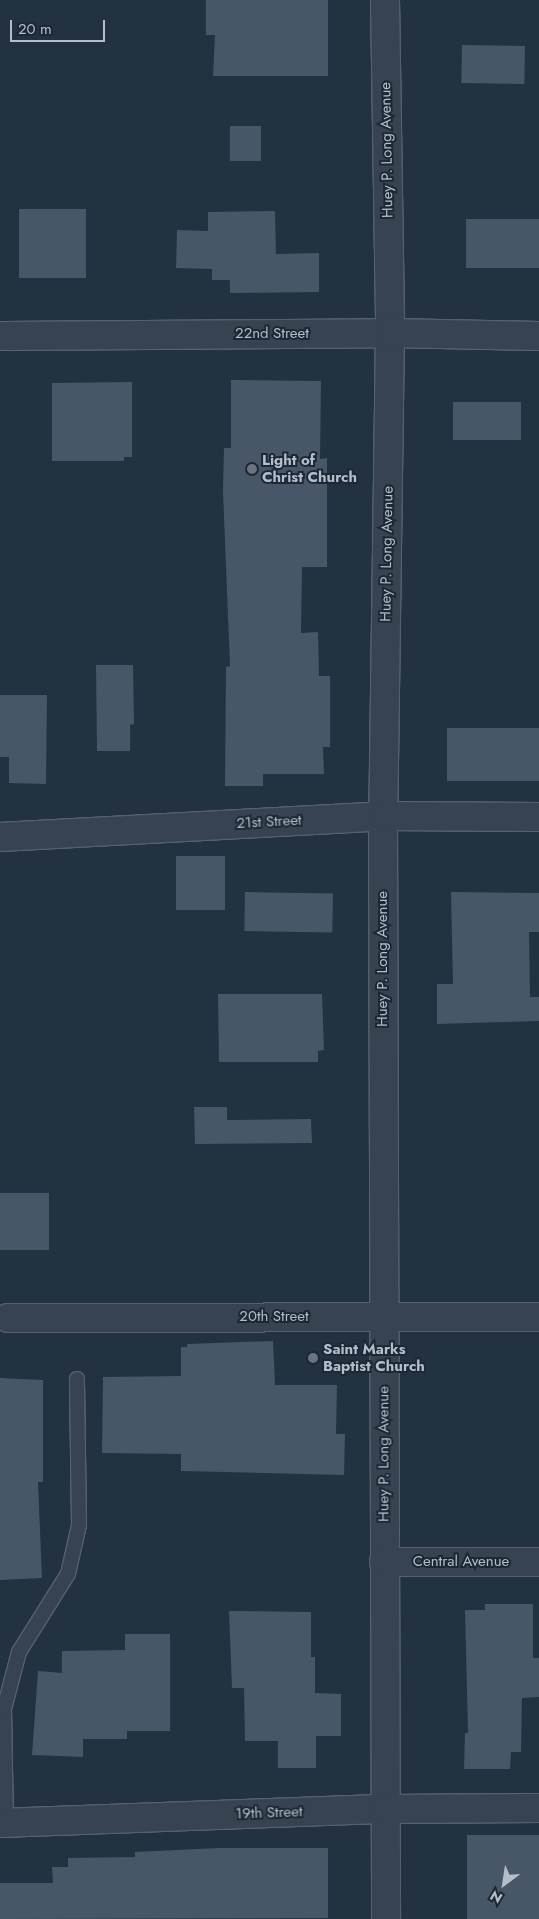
<!DOCTYPE html>
<style>
body{margin:0}
#map{position:relative;width:539px;height:1919px;overflow:hidden;background:#233240;font-family:Jost,sans-serif}
div>[style]{position:absolute}
[style*='--x']{left:calc(var(--x)*1px);top:calc(var(--y)*1px);width:calc(var(--w)*1px);rotate:calc(var(--a)*1deg)}
.building>*{inset:0;background:#475767;transform-origin:0 0}
.roads{filter:drop-shadow(1px 0 #55616e) drop-shadow(-1px 0 #55616e) drop-shadow(0 1px #55616e) drop-shadow(0 -1px #55616e)}
.lane>*{height:14px;margin:-7px;padding:0 7px;transform-origin:7px;border-radius:7px;background:#374350}
.street>*{height:28px;margin:-14px;padding:0 14px;transform-origin:14px;border-radius:14px;background:#374350}
.dots>*{width:14px;height:14px;translate:-50% -50%;box-sizing:border-box;border:2px solid #1c2835;border-radius:50%}
span{translate:-50% -50%;white-space:nowrap;text-align:center;line-height:1.15;-webkit-text-stroke:4px #1c2835;paint-order:stroke}
.street-label{font-size:15px;color:#b4becb}
.poi-label{font-size:15px;color:#b4becb;font-weight:700}
.left{translate:0 -50%;text-align:left}
.north{position:absolute;left:479px;top:1859px;width:50px;height:50px;-webkit-text-stroke:4px #1c2835;paint-order:stroke;rotate:211deg;font-size:14px;font-weight:700;line-height:20px;text-align:center;color:#b4becb}
.north::after{content:'';display:block;margin:auto;width:18px;height:22px;background:#b4becb;clip-path:polygon(50% 0,100% 100%,50% 72%,0 100%)}
.scale{position:absolute;left:10px;top:20px;width:95px;height:22px;box-sizing:border-box;border:2px solid #b4becb;border-top:0;padding-left:6px;font-size:15px;line-height:18px;white-space:nowrap;color:#b4becb;-webkit-text-stroke:4px #1c2835;paint-order:stroke}
</style>
<div id="map">
<div class="building">
<i style="clip-path:polygon(206px 0,328px 0,328px 76px,213px 76px,215px 35px,206px 35px)"></i>
<i style="left:462px;top:45px;width:63px;height:38px;rotate:1deg"></i>
<i style="left:230px;top:126px;width:31px;height:35px"></i>
<i style="left:19px;top:209px;width:67px;height:69px"></i>
<i style="clip-path:polygon(275px 211px,276px 254px,319px 253px,319px 292px,230px 293px,230px 280px,212px 280px,212px 269px,176px 268px,177px 230px,208px 231px,208px 212px)"></i>
<i style="left:466px;top:219px;width:73px;height:49px"></i>
<i style="clip-path:polygon(231px 380px,321px 381px,320px 459px,327px 458px,327px 567px,302px 567px,301px 633px,318px 632px,319px 676px,330px 676px,330px 747px,323px 747px,324px 774px,263px 774px,263px 786px,225px 786px,226px 667px,230px 666px,223px 491px,224px 448px,231px 448px)"></i>
<i style="clip-path:polygon(132px 382px,132px 457px,124px 457px,124px 461px,52px 461px,52px 383px)"></i>
<i style="left:453px;top:402px;width:68px;height:38px"></i>
<i style="clip-path:polygon(96px 665px,133px 665px,134px 724px,130px 725px,130px 751px,97px 751px)"></i>
<i style="clip-path:polygon(0 695px,47px 695px,46px 784px,9px 783px,9px 757px,0 757px)"></i>
<i style="left:447px;top:728px;width:92px;height:53px"></i>
<i style="left:176px;top:856px;width:49px;height:54px"></i>
<i style="left:245px;top:892px;width:88px;height:39px;rotate:1deg"></i>
<i style="clip-path:polygon(451px 892px,539px 893px,539px 932px,529px 932px,530px 997px,539px 997px,539px 1021px,437px 1024px,437px 984px,453px 984px)"></i>
<i style="clip-path:polygon(218px 994px,322px 994px,324px 1050px,318px 1051px,318px 1062px,219px 1062px)"></i>
<i style="clip-path:polygon(194px 1107px,227px 1107px,227px 1120px,311px 1119px,312px 1143px,195px 1144px)"></i>
<i style="left:0;top:1193px;width:49px;height:57px"></i>
<i style="clip-path:polygon(273px 1341px,275px 1385px,337px 1385px,336px 1434px,345px 1434px,344px 1475px,181px 1471px,181px 1454px,102px 1453px,103px 1377px,181px 1376px,181px 1347px,187px 1347px,187px 1344px)"></i>
<i style="clip-path:polygon(0 1378px,43px 1380px,43px 1482px,38px 1482px,42px 1578px,0 1580px)"></i>
<i style="clip-path:polygon(485px 1604px,533px 1604px,533px 1658px,539px 1658px,539px 1697px,522px 1698px,521px 1752px,511px 1752px,510px 1769px,464px 1769px,465px 1733px,468px 1733px,465px 1610px,485px 1610px)"></i>
<i style="clip-path:polygon(229px 1611px,311px 1612px,311px 1657px,315px 1657px,315px 1693px,341px 1694px,341px 1736px,316px 1736px,316px 1768px,278px 1768px,278px 1741px,245px 1741px,244px 1688px,232px 1688px)"></i>
<i style="clip-path:polygon(125px 1634px,170px 1634px,170px 1731px,127px 1731px,127px 1739px,83px 1739px,83px 1757px,32px 1755px,38px 1671px,62px 1673px,62px 1651px,125px 1650px)"></i>
<i style="left:467px;top:1835px;width:72px;height:84px"></i>
<i style="clip-path:polygon(219px 1848px,328px 1848px,328px 1918px,0 1919px,0 1883px,53px 1883px,52px 1867px,68px 1867px,68px 1858px,135px 1857px,135px 1852px)"></i>
</div>
<div class="roads">
<div class="lane">
<i style="--x:6;--y:1823;--w:114;--a:-91"></i>
<i style="--x:4;--y:1709;--w:59;--a:-75.3"></i>
<i style="--x:19;--y:1652;--w:92;--a:-57.9"></i>
<i style="--x:68;--y:1574;--w:50;--a:-77.3"></i>
<i style="--x:79;--y:1525;--w:146;--a:-90.8"></i>
</div>
<div class="street">
<i style="--x:385;--y:0;--w:333;--a:89.1"></i>
<i style="--x:390;--y:333;--w:483;--a:90.8"></i>
<i style="--x:383;--y:816;--w:1103;--a:89.84"></i>
<i style="--x:4;--y:336;--w:386;--a:-0.4"></i>
<i style="--x:390;--y:333;--w:149;--a:1.2"></i>
<i style="--x:0;--y:837;--w:384;--a:-3.1"></i>
<i style="--x:383;--y:816;--w:156;--a:0.4"></i>
<i style="--x:8;--y:1318;--w:531;--a:-0.11"></i>
<i style="--x:384;--y:1562;--w:155;--a:0"></i>
<i style="--x:0;--y:1823;--w:386;--a:-2.1"></i>
<i style="--x:386;--y:1809;--w:153;--a:-0.4"></i>
</div>
</div>
<div class="dots">
<i style="left:252px;top:469px;background:#6b7280"></i>
<i style="left:313px;top:1358px;background:#6b7280"></i>
</div>
<div class="street-label">
<span style="left:387px;top:150px;rotate:-91deg">Huey P. Long Avenue</span>
<span style="left:272px;top:334px">22nd Street</span>
<span style="left:387px;top:554px;rotate:-89deg">Huey P. Long Avenue</span>
<span style="left:269px;top:822px;rotate:-3deg">21st Street</span>
<span style="left:383px;top:959px;rotate:-90deg">Huey P. Long Avenue</span>
<span style="left:274px;top:1317px">20th Street</span>
<span style="left:384px;top:1454px;rotate:-90deg">Huey P. Long Avenue</span>
<span style="left:461px;top:1562px">Central Avenue</span>
<span style="left:269px;top:1813px;rotate:-2deg">19th Street</span>
</div>
<div class="poi-label">
<span class="left" style="left:262px;top:469px">Light of<br>Christ Church</span>
<span class="left" style="left:323px;top:1358px">Saint Marks<br>Baptist Church</span>
</div>
<div class="north">N</div>
<div class="scale">20 m</div>
</div>
